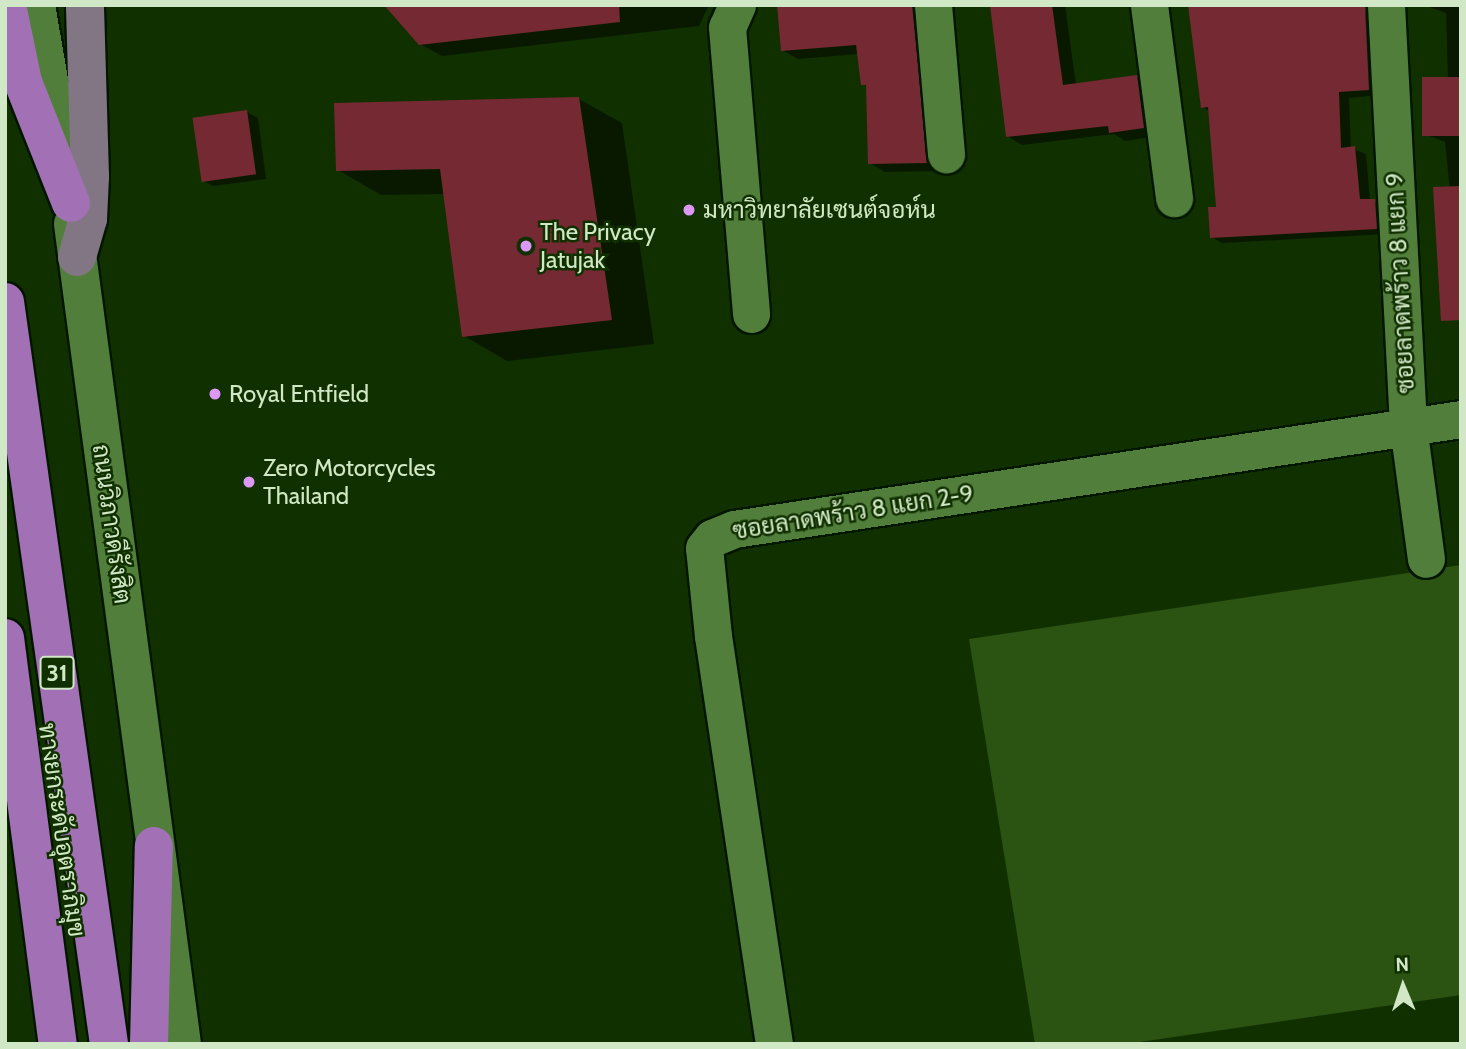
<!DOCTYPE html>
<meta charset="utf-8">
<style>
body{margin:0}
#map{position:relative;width:1466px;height:1049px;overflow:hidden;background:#113000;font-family:Cabin,Sarabun,sans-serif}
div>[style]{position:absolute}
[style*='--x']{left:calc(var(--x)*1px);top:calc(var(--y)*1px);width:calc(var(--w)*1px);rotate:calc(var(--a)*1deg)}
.green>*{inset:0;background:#2b5312}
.shadow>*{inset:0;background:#0007}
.building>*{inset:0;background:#752932;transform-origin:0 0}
.roads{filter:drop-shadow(2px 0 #031600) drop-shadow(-2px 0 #031600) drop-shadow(0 2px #031600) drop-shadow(0 -2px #031600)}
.street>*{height:37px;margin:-18.5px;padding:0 18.5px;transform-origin:18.5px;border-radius:18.5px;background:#527e3c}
.secondary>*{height:38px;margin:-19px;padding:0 19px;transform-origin:19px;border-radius:19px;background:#527e3c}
.primary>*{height:38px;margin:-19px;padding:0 19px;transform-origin:19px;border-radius:19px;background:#827685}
.highway>*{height:38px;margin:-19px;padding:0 19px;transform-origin:19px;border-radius:19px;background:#a271b5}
.dots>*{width:19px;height:19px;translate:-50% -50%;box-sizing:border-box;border:4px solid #113000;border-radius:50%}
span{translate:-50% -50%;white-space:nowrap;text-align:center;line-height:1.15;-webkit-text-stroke:5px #113000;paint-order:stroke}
.shield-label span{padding:2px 5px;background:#113000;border:2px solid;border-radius:5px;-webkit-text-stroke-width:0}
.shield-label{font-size:23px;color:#d0e8c5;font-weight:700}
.poi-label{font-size:24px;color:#d0e8c5}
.left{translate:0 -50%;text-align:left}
.street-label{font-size:24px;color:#d0e8c5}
.frame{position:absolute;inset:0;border:7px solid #d0e8c5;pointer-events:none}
.north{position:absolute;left:1368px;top:951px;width:70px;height:70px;-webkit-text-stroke:5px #113000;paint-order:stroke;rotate:358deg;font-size:19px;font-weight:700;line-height:28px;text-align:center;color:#d0e8c5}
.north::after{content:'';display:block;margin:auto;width:24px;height:32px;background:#d0e8c5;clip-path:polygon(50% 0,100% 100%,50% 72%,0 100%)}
</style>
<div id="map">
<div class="green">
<i style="clip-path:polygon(1461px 565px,1461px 995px,1126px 1044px,1035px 1044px,969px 639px)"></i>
</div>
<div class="shadow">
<i style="clip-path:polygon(387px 5px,709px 5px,699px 26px,442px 56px,420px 44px)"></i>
<i style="clip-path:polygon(779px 5px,931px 5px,942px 171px,885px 172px,870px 163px,868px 87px,863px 84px,859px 54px,798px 59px,782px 50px)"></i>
<i style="clip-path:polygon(992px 5px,1065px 5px,1076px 85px,1137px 77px,1152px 86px,1158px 136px,1125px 141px,1114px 134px,1022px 145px,1007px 136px)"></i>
<i style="clip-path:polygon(1424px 5px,1461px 5px,1461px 301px,1445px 142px,1427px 135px,1448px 79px,1446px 13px)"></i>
<i style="clip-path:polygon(1365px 12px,1376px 19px,1380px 95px,1349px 98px,1351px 148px,1366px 154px,1370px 201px,1385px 207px,1387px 234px,1222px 243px,1211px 237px,1218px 209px,1210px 111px,1202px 107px)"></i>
<i style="clip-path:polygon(579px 99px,622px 123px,654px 344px,507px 361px,464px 336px,445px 194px,381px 195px,338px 170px)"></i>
<i style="clip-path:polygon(247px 112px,258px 118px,266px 179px,213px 186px,202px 180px)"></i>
</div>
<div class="building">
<i style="clip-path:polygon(384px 5px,619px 5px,620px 22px,419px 45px)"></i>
<i style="clip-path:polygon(777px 5px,912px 5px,928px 163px,868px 164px,866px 85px,861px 85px,856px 45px,781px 51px)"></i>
<i style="clip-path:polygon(990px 5px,1052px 5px,1063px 85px,1137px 75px,1144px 128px,1109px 133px,1108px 126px,1006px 137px)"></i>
<i style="clip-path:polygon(1188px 5px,1365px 5px,1369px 90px,1339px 92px,1341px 148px,1355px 146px,1360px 199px,1375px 199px,1377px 229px,1210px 238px,1208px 207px,1216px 207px,1208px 107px,1201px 108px)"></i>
<i style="left:1422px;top:77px;width:39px;height:59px"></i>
<i style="clip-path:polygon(579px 97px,612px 320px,462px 337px,440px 169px,336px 171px,334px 103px)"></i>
<i style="left:247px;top:110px;width:65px;height:55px;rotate:82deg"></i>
<i style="clip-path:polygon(1461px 186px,1461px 320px,1441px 321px,1433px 187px)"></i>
</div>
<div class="roads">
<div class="street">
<i style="--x:737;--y:5;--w:24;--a:114"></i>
<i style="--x:727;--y:27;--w:288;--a:85.2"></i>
<i style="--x:933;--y:5;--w:150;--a:85"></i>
<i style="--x:1149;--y:5;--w:195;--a:82.6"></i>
<i style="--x:1386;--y:5;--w:422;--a:87"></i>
<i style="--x:1408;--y:426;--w:134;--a:82.3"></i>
<i style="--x:774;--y:1044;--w:413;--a:-98.5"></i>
<i style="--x:713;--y:636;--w:88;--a:-95.8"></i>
<i style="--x:704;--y:548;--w:13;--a:-51"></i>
<i style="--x:712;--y:538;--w:24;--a:-22"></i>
<i style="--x:734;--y:529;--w:735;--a:-8.6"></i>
</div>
<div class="secondary">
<i style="--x:36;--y:5;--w:152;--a:80.2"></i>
<i style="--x:73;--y:224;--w:827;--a:82.43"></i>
</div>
<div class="primary">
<i style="--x:77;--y:257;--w:40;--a:-74"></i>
<i style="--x:88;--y:219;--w:43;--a:-87.3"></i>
<i style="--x:90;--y:176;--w:171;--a:-91.7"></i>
</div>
<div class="highway">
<i style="--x:7;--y:5;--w:79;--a:78.3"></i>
<i style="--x:23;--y:82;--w:130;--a:68.4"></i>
<i style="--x:5;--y:302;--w:749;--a:82.02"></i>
<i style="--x:5;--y:638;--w:409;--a:82.6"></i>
<i style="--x:149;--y:1044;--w:198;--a:-88.6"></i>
</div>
</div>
<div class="dots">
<i style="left:689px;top:210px;background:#db99f5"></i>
<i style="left:526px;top:246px;background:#db99f5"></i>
<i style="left:215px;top:394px;background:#db99f5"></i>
<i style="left:249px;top:482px;background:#db99f5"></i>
</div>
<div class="shield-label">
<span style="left:57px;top:673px">31</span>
</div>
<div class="poi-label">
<span class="left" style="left:703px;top:210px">มหาวิทยาลัยเซนต์จอห์น</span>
<span class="left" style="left:540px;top:246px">The Privacy<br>Jatujak</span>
<span class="left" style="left:229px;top:394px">Royal Entfield</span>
<span class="left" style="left:263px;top:482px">Zero Motorcycles<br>Thailand</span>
</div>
<div class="street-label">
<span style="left:1400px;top:283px;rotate:-93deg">ซอยลาดพร้าว 8 แยก 9</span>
<span style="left:853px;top:512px;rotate:-9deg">ซอยลาดพร้าว 8 แยก 2-9</span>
<span style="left:112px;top:524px;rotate:82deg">ถนนวิภาวดีรังสิต</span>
<span style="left:62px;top:830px;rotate:82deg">ทางยกระดับอุตราภิมุข</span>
</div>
<div class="frame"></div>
<div class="north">N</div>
</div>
